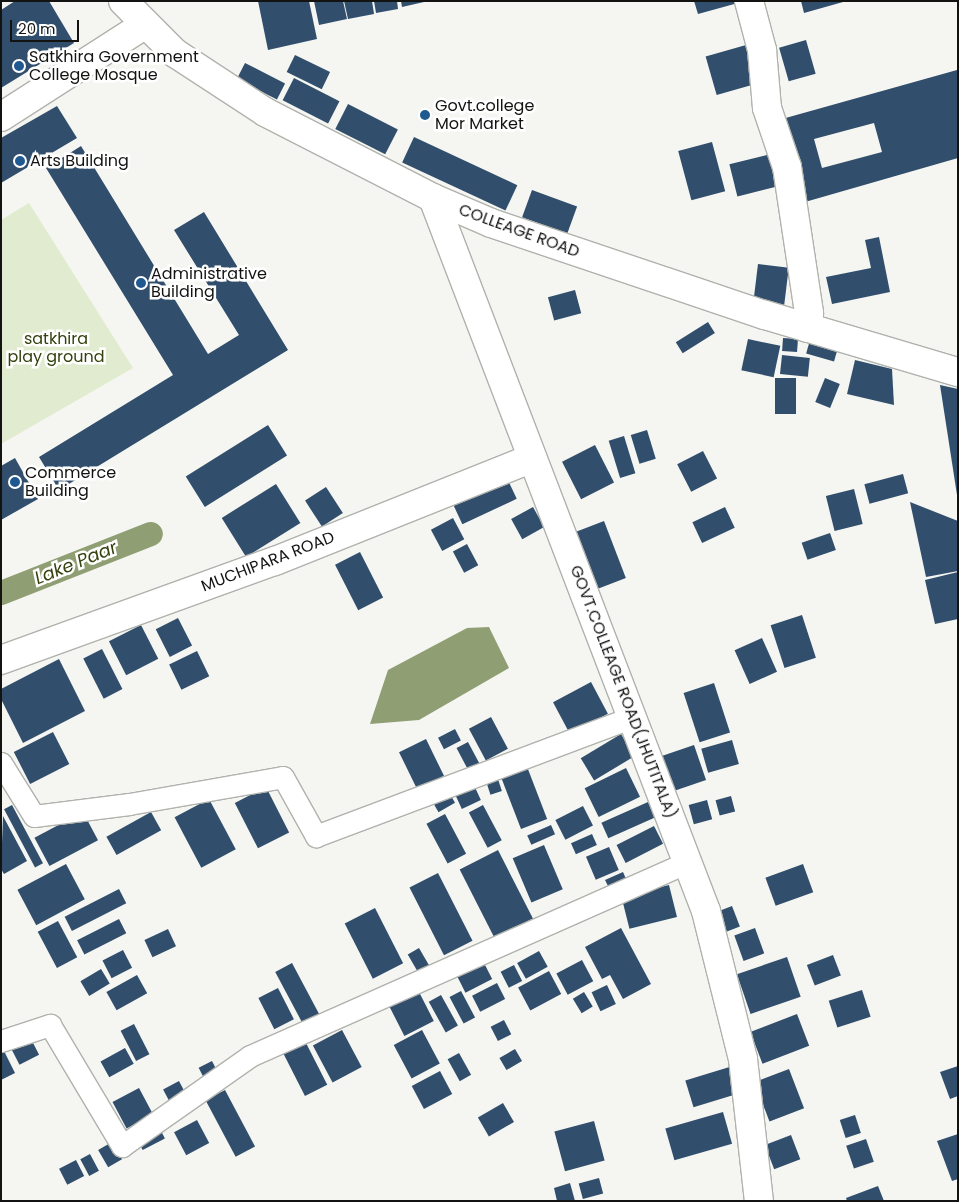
<!DOCTYPE html>
<style>
body{margin:0}
#map{position:relative;width:959px;height:1202px;overflow:hidden;background:#f5f6f1;font-family:Poppins,sans-serif}
div>[style]{position:absolute}
[style*='--x']{left:calc(var(--x)*1px);top:calc(var(--y)*1px);width:calc(var(--w)*1px);rotate:calc(var(--a)*1deg)}
.green>*{inset:0;background:#e1ebcf}
.water>*{inset:0;background:#909e73}
.canal>*{height:24px;margin:-12px;padding:0 12px;transform-origin:12px;border-radius:12px;background:#909e73}
.building>*{inset:0;background:#314e6d;transform-origin:0 0}
.roads{filter:drop-shadow(1px 0 #b0b2ad) drop-shadow(-1px 0 #b0b2ad) drop-shadow(0 1px #b0b2ad) drop-shadow(0 -1px #b0b2ad)}
.street>*{height:21px;margin:-10.5px;padding:0 10.5px;transform-origin:10.5px;border-radius:10.5px;background:#fff}
.secondary>*{height:28px;margin:-14px;padding:0 14px;transform-origin:14px;border-radius:14px;background:#fff}
.dots>*{width:14px;height:14px;translate:-50% -50%;box-sizing:border-box;border:2px solid #fff;border-radius:50%}
span{translate:-50% -50%;white-space:nowrap;text-align:center;line-height:1.15;-webkit-text-stroke:5px #fff;paint-order:stroke}
.poi-label{font-size:16px;color:#131412}
.left{translate:0 -50%;text-align:left}
.street-label{font-size:16px;color:#131412}
.park-label{font-size:16px;color:#34410e}
.water-label{font-size:18px;color:#35420f;font-style:italic}
.frame{position:absolute;inset:0;border:2px solid #131412;pointer-events:none}
.scale{position:absolute;left:10px;top:20px;width:69px;height:22px;box-sizing:border-box;border:2px solid #131412;border-top:0;padding-left:6px;font-size:15px;line-height:18px;white-space:nowrap;color:#131412;-webkit-text-stroke:4px #fff;paint-order:stroke}
</style>
<div id="map">
<div class="green">
<i style="clip-path:polygon(29px 203px,133px 368px,1px 444px,1px 220px)"></i>
</div>
<div class="water">
<i style="clip-path:polygon(489px 627px,509px 668px,419px 720px,370px 724px,388px 670px,467px 628px)"></i>
</div>
<div class="canal">
<i style="--x:1;--y:593;--w:161;--a:-21.5"></i>
</div>
<div class="building">
<i style="clip-path:polygon(15px 1px,49px 1px,74px 43px,1px 88px,1px 10px)"></i>
<i style="clip-path:polygon(258px 1px,309px 1px,317px 39px,268px 50px)"></i>
<i style="clip-path:polygon(314px 1px,343px 1px,347px 19px,319px 25px)"></i>
<i style="clip-path:polygon(344px 1px,372px 1px,374px 14px,348px 19px)"></i>
<i style="clip-path:polygon(374px 1px,397px 1px,398px 9px,376px 13px)"></i>
<i style="clip-path:polygon(401px 1px,424px 1px,424px 2px,402px 7px)"></i>
<i style="clip-path:polygon(694px 1px,737px 1px,738px 3px,698px 14px)"></i>
<i style="clip-path:polygon(801px 1px,843px 1px,843px 2px,804px 13px)"></i>
<i style="left:806px;top:40px;width:35px;height:28px;rotate:74deg"></i>
<i style="left:746px;top:45px;width:40px;height:42px;rotate:74deg"></i>
<i style="left:295px;top:55px;width:39px;height:19px;rotate:26deg"></i>
<i style="left:245px;top:63px;width:45px;height:18px;rotate:27deg"></i>
<i style="clip-path:polygon(evenodd,957px 70px,958px 158px,805px 202px,782px 119px,957px 70px,874px 123px,882px 152px,822px 168px,814px 139px,874px 123px)"></i>
<i style="left:294px;top:78px;width:51px;height:25px;rotate:27deg"></i>
<i style="left:348px;top:104px;width:56px;height:28px;rotate:27deg"></i>
<i style="clip-path:polygon(57px 106px,77px 138px,1px 183px,1px 138px)"></i>
<i style="left:414px;top:137px;width:114px;height:28px;rotate:25deg"></i>
<i style="left:712px;top:142px;width:51px;height:35px;rotate:75deg"></i>
<i style="clip-path:polygon(81px 146px,208px 354px,239px 335px,174px 230px,204px 212px,288px 350px,59px 490px,39px 457px,173px 375px,46px 168px)"></i>
<i style="left:775px;top:153px;width:33px;height:47px;rotate:76deg"></i>
<i style="left:532px;top:190px;width:48px;height:29px;rotate:20deg"></i>
<i style="clip-path:polygon(879px 237px,890px 292px,832px 304px,826px 277px,871px 268px,865px 240px)"></i>
<i style="left:758px;top:264px;width:31px;height:40px;rotate:7deg"></i>
<i style="left:575px;top:290px;width:24px;height:28px;rotate:75deg"></i>
<i style="left:708px;top:322px;width:13px;height:38px;rotate:58deg"></i>
<i style="left:783px;top:338px;width:15px;height:13px;rotate:4deg"></i>
<i style="left:748px;top:339px;width:33px;height:32px;rotate:12deg"></i>
<i style="left:810px;top:340px;width:29px;height:14px;rotate:16deg"></i>
<i style="left:782px;top:355px;width:28px;height:19px;rotate:6deg"></i>
<i style="clip-path:polygon(855px 360px,892px 369px,894px 405px,847px 394px)"></i>
<i style="left:775px;top:378px;width:21px;height:36px"></i>
<i style="left:825px;top:378px;width:16px;height:26px;rotate:22deg"></i>
<i style="clip-path:polygon(940px 385px,958px 389px,958px 495px,957px 495px)"></i>
<i style="left:268px;top:425px;width:36px;height:97px;rotate:58deg"></i>
<i style="left:647px;top:430px;width:30px;height:17px;rotate:73deg"></i>
<i style="left:624px;top:436px;width:39px;height:16px;rotate:73deg"></i>
<i style="left:595px;top:445px;width:42px;height:37px;rotate:63deg"></i>
<i style="left:703px;top:451px;width:31px;height:29px;rotate:63deg"></i>
<i style="clip-path:polygon(15px 458px,38px 499px,1px 520px,1px 466px)"></i>
<i style="left:903px;top:474px;width:20px;height:40px;rotate:75deg"></i>
<i style="left:507px;top:478px;width:23px;height:60px;rotate:65deg"></i>
<i style="left:276px;top:484px;width:46px;height:64px;rotate:58deg"></i>
<i style="left:326px;top:487px;width:31px;height:25px;rotate:57deg"></i>
<i style="left:854px;top:489px;width:36px;height:29px;rotate:76deg"></i>
<i style="clip-path:polygon(910px 502px,958px 521px,958px 571px,926px 577px)"></i>
<i style="left:533px;top:507px;width:23px;height:25px;rotate:61deg"></i>
<i style="left:725px;top:507px;width:23px;height:36px;rotate:65deg"></i>
<i style="left:453px;top:518px;width:24px;height:25px;rotate:62deg"></i>
<i style="left:604px;top:521px;width:61px;height:32px;rotate:69deg"></i>
<i style="left:830px;top:533px;width:18px;height:30px;rotate:71deg"></i>
<i style="left:467px;top:544px;width:24px;height:16px;rotate:62deg"></i>
<i style="left:360px;top:552px;width:51px;height:28px;rotate:63deg"></i>
<i style="clip-path:polygon(958px 572px,958px 619px,935px 624px,925px 580px)"></i>
<i style="left:802px;top:615px;width:45px;height:33px;rotate:72deg"></i>
<i style="left:178px;top:618px;width:31px;height:25px;rotate:63deg"></i>
<i style="left:141px;top:625px;width:38px;height:36px;rotate:63deg"></i>
<i style="left:762px;top:638px;width:37px;height:30px;rotate:66deg"></i>
<i style="left:102px;top:649px;width:45px;height:21px;rotate:63deg"></i>
<i style="left:197px;top:651px;width:28px;height:31px;rotate:64deg"></i>
<i style="clip-path:polygon(59px 659px,85px 711px,23px 743px,1px 699px,1px 689px)"></i>
<i style="left:591px;top:682px;width:36px;height:43px;rotate:62deg"></i>
<i style="left:714px;top:683px;width:52px;height:32px;rotate:72deg"></i>
<i style="left:491px;top:717px;width:36px;height:25px;rotate:62deg"></i>
<i style="left:455px;top:729px;width:13px;height:19px;rotate:63deg"></i>
<i style="left:53px;top:732px;width:36px;height:44px;rotate:63deg"></i>
<i style="left:621px;top:734px;width:26px;height:47px;rotate:59deg"></i>
<i style="left:426px;top:739px;width:41px;height:30px;rotate:64deg"></i>
<i style="left:732px;top:740px;width:25px;height:32px;rotate:74deg"></i>
<i style="left:468px;top:742px;width:24px;height:13px;rotate:62deg"></i>
<i style="left:694px;top:745px;width:37px;height:41px;rotate:71deg"></i>
<i style="left:526px;top:764px;width:59px;height:28px;rotate:69deg"></i>
<i style="left:626px;top:768px;width:32px;height:46px;rotate:64deg"></i>
<i style="left:496px;top:773px;width:19px;height:12px;rotate:72deg"></i>
<i style="left:472px;top:781px;width:21px;height:21px;rotate:65deg"></i>
<i style="left:266px;top:787px;width:51px;height:35px;rotate:63deg"></i>
<i style="left:447px;top:789px;width:16px;height:19px;rotate:60deg"></i>
<i style="left:731px;top:796px;width:16px;height:16px;rotate:75deg"></i>
<i style="left:209px;top:799px;width:57px;height:39px;rotate:62deg"></i>
<i style="left:707px;top:800px;width:20px;height:19px;rotate:75deg"></i>
<i style="left:648px;top:802px;width:17px;height:51px;rotate:66deg"></i>
<i style="left:12px;top:805px;width:66px;height:9px;rotate:62deg"></i>
<i style="left:483px;top:805px;width:40px;height:16px;rotate:62deg"></i>
<i style="left:583px;top:806px;width:22px;height:31px;rotate:63deg"></i>
<i style="left:83px;top:812px;width:32px;height:55px;rotate:62deg"></i>
<i style="left:151px;top:812px;width:21px;height:51px;rotate:61deg"></i>
<i style="left:445px;top:814px;width:45px;height:21px;rotate:62deg"></i>
<i style="clip-path:polygon(3px 816px,27px 861px,4px 874px,1px 869px)"></i>
<i style="left:551px;top:825px;width:10px;height:26px;rotate:66deg"></i>
<i style="left:654px;top:826px;width:20px;height:42px;rotate:63deg"></i>
<i style="left:592px;top:834px;width:12px;height:23px;rotate:66deg"></i>
<i style="left:544px;top:845px;width:48px;height:34px;rotate:67deg"></i>
<i style="left:609px;top:847px;width:25px;height:25px;rotate:67deg"></i>
<i style="left:498px;top:850px;width:77px;height:43px;rotate:63deg"></i>
<i style="left:66px;top:864px;width:40px;height:55px;rotate:62deg"></i>
<i style="left:803px;top:864px;width:30px;height:40px;rotate:70deg"></i>
<i style="clip-path:polygon(623px 872px,627px 881px,610px 890px,605px 880px)"></i>
<i style="left:438px;top:873px;width:76px;height:32px;rotate:63deg"></i>
<i style="left:669px;top:885px;width:33px;height:49px;rotate:76deg"></i>
<i style="left:119px;top:889px;width:16px;height:61px;rotate:63deg"></i>
<i style="left:732px;top:906px;width:22px;height:18px;rotate:69deg"></i>
<i style="left:375px;top:908px;width:62px;height:34px;rotate:63deg"></i>
<i style="left:119px;top:919px;width:16px;height:47px;rotate:63deg"></i>
<i style="left:58px;top:921px;width:41px;height:23px;rotate:62deg"></i>
<i style="clip-path:polygon(621px 928px,651px 984px,623px 999px,610px 975px,602px 979px,585px 947px)"></i>
<i style="left:755px;top:928px;width:27px;height:22px;rotate:70deg"></i>
<i style="left:168px;top:929px;width:19px;height:26px;rotate:65deg"></i>
<i style="left:419px;top:948px;width:20px;height:13px;rotate:60deg"></i>
<i style="left:123px;top:950px;width:20px;height:23px;rotate:63deg"></i>
<i style="left:539px;top:951px;width:18px;height:25px;rotate:61deg"></i>
<i style="left:833px;top:955px;width:22px;height:28px;rotate:69deg"></i>
<i style="left:787px;top:957px;width:42px;height:53px;rotate:71deg"></i>
<i style="left:582px;top:960px;width:24px;height:29px;rotate:62deg"></i>
<i style="left:292px;top:963px;width:60px;height:19px;rotate:62deg"></i>
<i style="left:484px;top:963px;width:18px;height:30px;rotate:63deg"></i>
<i style="left:514px;top:965px;width:18px;height:15px;rotate:63deg"></i>
<i style="left:101px;top:969px;width:17px;height:24px;rotate:59deg"></i>
<i style="left:549px;top:971px;width:26px;height:35px;rotate:62deg"></i>
<i style="left:137px;top:975px;width:21px;height:35px;rotate:61deg"></i>
<i style="left:497px;top:983px;width:18px;height:28px;rotate:63deg"></i>
<i style="left:607px;top:985px;width:21px;height:17px;rotate:65deg"></i>
<i style="left:278px;top:988px;width:35px;height:22px;rotate:63deg"></i>
<i style="left:417px;top:988px;width:37px;height:33px;rotate:63deg"></i>
<i style="left:862px;top:990px;width:28px;height:35px;rotate:72deg"></i>
<i style="left:461px;top:991px;width:30px;height:13px;rotate:62deg"></i>
<i style="left:584px;top:992px;width:17px;height:13px;rotate:59deg"></i>
<i style="left:441px;top:995px;width:35px;height:14px;rotate:61deg"></i>
<i style="left:797px;top:1014px;width:34px;height:50px;rotate:69deg"></i>
<i style="left:504px;top:1020px;width:16px;height:15px;rotate:63deg"></i>
<i style="left:134px;top:1024px;width:34px;height:15px;rotate:63deg"></i>
<i style="left:342px;top:1030px;width:42px;height:33px;rotate:62deg"></i>
<i style="left:422px;top:1030px;width:38px;height:32px;rotate:62deg"></i>
<i style="left:30px;top:1037px;width:20px;height:22px;rotate:63deg"></i>
<i style="left:305px;top:1041px;width:49px;height:25px;rotate:63deg"></i>
<i style="left:125px;top:1048px;width:18px;height:28px;rotate:61deg"></i>
<i style="clip-path:polygon(3px 1049px,15px 1073px,1px 1080px,1px 1050px)"></i>
<i style="left:515px;top:1049px;width:14px;height:18px;rotate:60deg"></i>
<i style="left:459px;top:1053px;width:25px;height:13px;rotate:61deg"></i>
<i style="left:212px;top:1061px;width:11px;height:15px;rotate:63deg"></i>
<i style="left:736px;top:1065px;width:28px;height:53px;rotate:73deg"></i>
<i style="clip-path:polygon(958px 1066px,958px 1096px,950px 1099px,940px 1072px)"></i>
<i style="left:789px;top:1069px;width:42px;height:37px;rotate:69deg"></i>
<i style="left:440px;top:1071px;width:26px;height:32px;rotate:62deg"></i>
<i style="left:179px;top:1081px;width:17px;height:18px;rotate:62deg"></i>
<i style="left:139px;top:1088px;width:30px;height:30px;rotate:62deg"></i>
<i style="left:225px;top:1090px;width:64px;height:22px;rotate:62deg"></i>
<i style="left:503px;top:1103px;width:22px;height:29px;rotate:60deg"></i>
<i style="left:723px;top:1112px;width:33px;height:60px;rotate:74deg"></i>
<i style="left:855px;top:1115px;width:19px;height:16px;rotate:72deg"></i>
<i style="left:197px;top:1120px;width:26px;height:26px;rotate:62deg"></i>
<i style="left:594px;top:1121px;width:41px;height:41px;rotate:75deg"></i>
<i style="left:159px;top:1127px;width:13px;height:25px;rotate:63deg"></i>
<i style="clip-path:polygon(958px 1134px,958px 1179px,952px 1181px,937px 1141px)"></i>
<i style="left:791px;top:1135px;width:26px;height:28px;rotate:69deg"></i>
<i style="left:866px;top:1139px;width:24px;height:21px;rotate:71deg"></i>
<i style="left:112px;top:1142px;width:20px;height:16px;rotate:60deg"></i>
<i style="left:90px;top:1154px;width:19px;height:11px;rotate:62deg"></i>
<i style="left:76px;top:1160px;width:18px;height:19px;rotate:63deg"></i>
<i style="left:599px;top:1178px;width:16px;height:21px;rotate:75deg"></i>
<i style="clip-path:polygon(570px 1183px,575px 1201px,557px 1201px,554px 1188px)"></i>
<i style="clip-path:polygon(878px 1186px,884px 1201px,847px 1201px,846px 1198px)"></i>
</div>
<div class="roads">
<div class="street">
<i style="--x:1;--y:763;--w:62;--a:58.1"></i>
<i style="--x:34;--y:816;--w:96;--a:-7.2"></i>
<i style="--x:129;--y:804;--w:156;--a:-9.9"></i>
<i style="--x:283;--y:777;--w:68;--a:60.8"></i>
<i style="--x:316;--y:836;--w:338;--a:-20.6"></i>
<i style="--x:1;--y:1041;--w:52;--a:-18.1"></i>
<i style="--x:50;--y:1025;--w:141;--a:59.2"></i>
<i style="--x:122;--y:1146;--w:156;--a:-35.1"></i>
<i style="--x:250;--y:1056;--w:479;--a:-23.9"></i>
</div>
<div class="secondary">
<i style="--x:123;--y:1;--w:74;--a:45"></i>
<i style="--x:175;--y:53;--w:108;--a:33.2"></i>
<i style="--x:265;--y:112;--w:189;--a:27.1"></i>
<i style="--x:433;--y:198;--w:63;--a:23.3"></i>
<i style="--x:491;--y:223;--w:289;--a:18.6"></i>
<i style="--x:765;--y:315;--w:201;--a:16.5"></i>
<i style="--x:749;--y:1;--w:51;--a:75.1"></i>
<i style="--x:762;--y:50;--w:58;--a:85.1"></i>
<i style="--x:767;--y:108;--w:62;--a:71.3"></i>
<i style="--x:787;--y:167;--w:148;--a:81.4"></i>
<i style="--x:809;--y:313;--w:15;--a:98"></i>
<i style="--x:1;--y:117;--w:172;--a:-32.7"></i>
<i style="--x:433;--y:198;--w:763;--a:69.05"></i>
<i style="--x:706;--y:911;--w:153;--a:76"></i>
<i style="--x:743;--y:1059;--w:143;--a:83.6"></i>
<i style="--x:1;--y:660;--w:291;--a:-19.9"></i>
<i style="--x:275;--y:561;--w:277;--a:-21.8"></i>
</div>
</div>
<div class="dots">
<i style="left:19px;top:66px;background:#205990"></i>
<i style="left:425px;top:115px;background:#205990"></i>
<i style="left:20px;top:161px;background:#205990"></i>
<i style="left:141px;top:283px;background:#205990"></i>
<i style="left:15px;top:482px;background:#205990"></i>
</div>
<div class="poi-label">
<span class="left" style="left:29px;top:66px">Satkhira Government<br>College Mosque</span>
<span class="left" style="left:435px;top:115px">Govt.college<br>Mor Market</span>
<span class="left" style="left:30px;top:161px">Arts Building</span>
<span class="left" style="left:151px;top:283px">Administrative<br>Building</span>
<span class="left" style="left:25px;top:482px">Commerce<br>Building</span>
</div>
<div class="street-label">
<span style="left:519px;top:231px;rotate:20deg">COLLEAGE ROAD</span>
<span style="left:268px;top:562px;rotate:-21deg">MUCHIPARA ROAD</span>
<span style="left:623px;top:692px;rotate:69deg">GOVT.COLLEAGE ROAD(JHUTITALA)</span>
</div>
<div class="park-label">
<span style="left:56px;top:348px">satkhira<br>play ground</span>
</div>
<div class="water-label">
<span style="left:76px;top:563px;rotate:-22deg">Lake Paar</span>
</div>
<div class="frame"></div>
<div class="scale">20 m</div>
</div>
